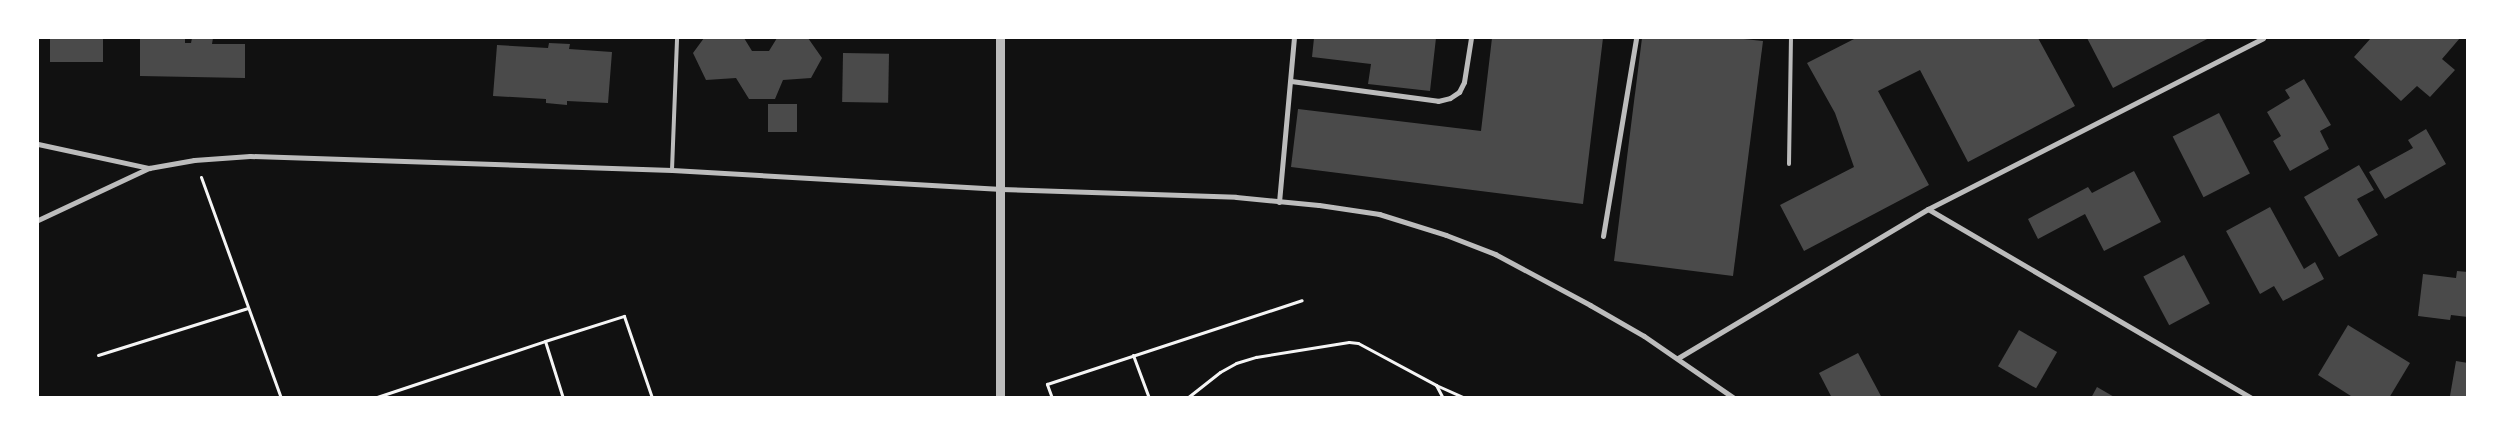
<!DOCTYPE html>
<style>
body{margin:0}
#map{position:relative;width:2505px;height:435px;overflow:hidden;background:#111;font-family:"Noto Sans",sans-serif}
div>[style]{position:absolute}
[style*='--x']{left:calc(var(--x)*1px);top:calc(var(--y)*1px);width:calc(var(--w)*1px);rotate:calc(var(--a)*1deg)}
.building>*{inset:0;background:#4a4a4a;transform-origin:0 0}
.path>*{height:3px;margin:-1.5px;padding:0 1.5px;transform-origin:1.5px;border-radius:1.5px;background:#f5f5f5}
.service>*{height:4px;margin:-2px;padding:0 2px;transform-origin:2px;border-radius:2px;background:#bcbcbc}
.minor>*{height:5px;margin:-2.5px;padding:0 2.5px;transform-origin:2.5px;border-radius:2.5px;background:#bcbcbc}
.tertiary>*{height:9px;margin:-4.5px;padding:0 4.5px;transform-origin:4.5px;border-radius:4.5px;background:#bcbcbc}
span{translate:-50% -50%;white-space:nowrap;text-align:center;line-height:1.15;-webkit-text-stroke:4px #fff;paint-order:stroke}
.frame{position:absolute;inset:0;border:39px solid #fff;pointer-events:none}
</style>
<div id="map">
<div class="building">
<i style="left:50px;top:38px;width:53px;height:24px"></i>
<i style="clip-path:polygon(140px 38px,185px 38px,185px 43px,191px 43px,192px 38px,213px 38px,212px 44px,245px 44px,245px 78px,140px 76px)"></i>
<i style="clip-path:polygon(704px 38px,744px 38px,752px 51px,769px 51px,777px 38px,808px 38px,822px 58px,811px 78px,783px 80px,775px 99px,749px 99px,736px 78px,706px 80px,693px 53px)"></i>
<i style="clip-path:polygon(1314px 38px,1436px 38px,1430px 91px,1368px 84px,1371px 64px,1312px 57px)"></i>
<i style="clip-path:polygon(1492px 38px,1603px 38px,1583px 204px,1291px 167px,1298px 109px,1481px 131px)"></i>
<i style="clip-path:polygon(1642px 38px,1734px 38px,1763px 41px,1733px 276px,1614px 261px)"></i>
<i style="clip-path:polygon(1856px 38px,2038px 38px,2075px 106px,1968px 162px,1920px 70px,1878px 91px,1929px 185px,1804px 251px,1780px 205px,1854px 167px,1835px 113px,1807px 63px)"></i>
<i style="clip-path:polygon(2087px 38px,2209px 38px,2113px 88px)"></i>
<i style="clip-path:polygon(2371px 38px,2460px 38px,2442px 59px,2455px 70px,2430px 97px,2417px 86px,2401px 101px,2354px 57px)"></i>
<i style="clip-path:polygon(549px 43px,570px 44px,569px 49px,612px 52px,608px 103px,567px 101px,567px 105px,546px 103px,546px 99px,493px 96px,497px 45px,548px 48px)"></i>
<i style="left:843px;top:53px;width:46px;height:49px;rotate:1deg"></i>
<i style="clip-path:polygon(2304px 79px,2331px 125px,2320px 131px,2329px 149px,2290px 171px,2273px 141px,2281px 136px,2267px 112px,2290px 98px,2285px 90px)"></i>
<i style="left:768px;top:104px;width:29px;height:28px"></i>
<i style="left:2219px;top:113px;width:68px;height:52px;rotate:63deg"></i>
<i style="clip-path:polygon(2426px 129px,2446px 164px,2385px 199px,2369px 172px,2413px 148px,2408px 140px)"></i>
<i style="clip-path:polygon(2359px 165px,2374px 190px,2357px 199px,2378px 235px,2339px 257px,2304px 197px)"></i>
<i style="clip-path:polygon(2134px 171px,2161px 222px,2104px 251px,2085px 214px,2038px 239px,2028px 219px,2088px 187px,2092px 193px)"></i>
<i style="clip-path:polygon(2270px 207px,2304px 269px,2315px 262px,2324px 279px,2283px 301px,2274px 286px,2260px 294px,2226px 231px)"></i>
<i style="left:2184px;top:255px;width:55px;height:46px;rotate:62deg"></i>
<i style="clip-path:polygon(2457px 271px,2468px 272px,2468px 317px,2451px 315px,2450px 320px,2418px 316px,2423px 274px,2456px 278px)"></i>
<i style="clip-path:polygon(2348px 325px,2410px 363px,2389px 398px,2354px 398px,2318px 375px)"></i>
<i style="left:2019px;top:330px;width:44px;height:42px;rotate:30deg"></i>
<i style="clip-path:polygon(1858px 353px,1882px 398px,1832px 398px,1819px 373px)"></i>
<i style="clip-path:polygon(2456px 361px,2468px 363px,2468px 398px,2450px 396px)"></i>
<i style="clip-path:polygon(2097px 387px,2116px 398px,2091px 398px)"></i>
</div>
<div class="path">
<i style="--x:201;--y:177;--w:235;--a:70.1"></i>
<i style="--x:545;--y:341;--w:83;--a:-17.6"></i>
<i style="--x:624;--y:316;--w:87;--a:71.1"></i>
<i style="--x:98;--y:355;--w:157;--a:-17.4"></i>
<i style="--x:1133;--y:355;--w:46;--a:69.6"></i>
<i style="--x:1436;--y:385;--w:32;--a:24"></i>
<i style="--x:374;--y:398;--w:180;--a:-18.4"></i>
<i style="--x:545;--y:341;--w:60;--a:72.5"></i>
<i style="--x:1052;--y:398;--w:15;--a:-110"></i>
<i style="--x:1047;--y:384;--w:268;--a:-18.2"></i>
<i style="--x:1187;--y:398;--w:42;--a:-38.2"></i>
<i style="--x:1220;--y:372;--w:18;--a:-29"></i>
<i style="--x:1236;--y:363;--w:21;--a:-17"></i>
<i style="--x:1256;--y:357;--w:94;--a:-9.2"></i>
<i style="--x:1349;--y:342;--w:9;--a:6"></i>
<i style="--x:1358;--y:343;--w:89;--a:28.3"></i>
<i style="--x:1436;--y:385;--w:15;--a:62"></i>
</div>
<div class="service">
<i style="--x:1789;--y:164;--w:126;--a:-89.1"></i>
<i style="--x:672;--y:170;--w:132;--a:-87.8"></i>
</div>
<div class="minor">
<i style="--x:1291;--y:81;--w:148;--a:7.7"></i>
<i style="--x:1438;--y:101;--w:12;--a:-14"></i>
<i style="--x:1450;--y:98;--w:11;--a:-34"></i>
<i style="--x:1459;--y:92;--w:11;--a:-63"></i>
<i style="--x:1464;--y:82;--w:45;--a:-81"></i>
<i style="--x:38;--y:144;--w:114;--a:12.2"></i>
<i style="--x:1279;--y:202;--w:165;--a:-84.8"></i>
<i style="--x:1928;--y:209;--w:375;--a:30.3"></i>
<i style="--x:38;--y:220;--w:123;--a:-25.1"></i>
<i style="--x:149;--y:168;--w:46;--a:-10.1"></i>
<i style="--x:194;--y:160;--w:56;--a:-4.1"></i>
<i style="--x:250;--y:156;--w:422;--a:1.9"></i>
<i style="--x:672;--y:170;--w:330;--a:3.3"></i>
<i style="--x:1001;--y:189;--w:235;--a:1.9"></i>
<i style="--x:1236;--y:197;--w:83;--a:5.5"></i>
<i style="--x:1319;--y:205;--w:61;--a:8.5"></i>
<i style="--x:1379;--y:214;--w:70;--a:17.4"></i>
<i style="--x:1446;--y:235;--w:53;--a:21.2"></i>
<i style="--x:1495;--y:254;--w:108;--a:28.2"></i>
<i style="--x:1590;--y:305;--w:62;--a:29.9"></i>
<i style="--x:1644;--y:336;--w:109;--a:34.6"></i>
<i style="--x:1603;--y:236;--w:201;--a:-80.5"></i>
<i style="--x:1678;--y:358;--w:291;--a:-30.8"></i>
<i style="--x:1928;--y:209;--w:376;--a:-27"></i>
</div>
<div class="tertiary">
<i style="--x:1000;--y:398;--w:360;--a:-90"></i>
</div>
<div class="frame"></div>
</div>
